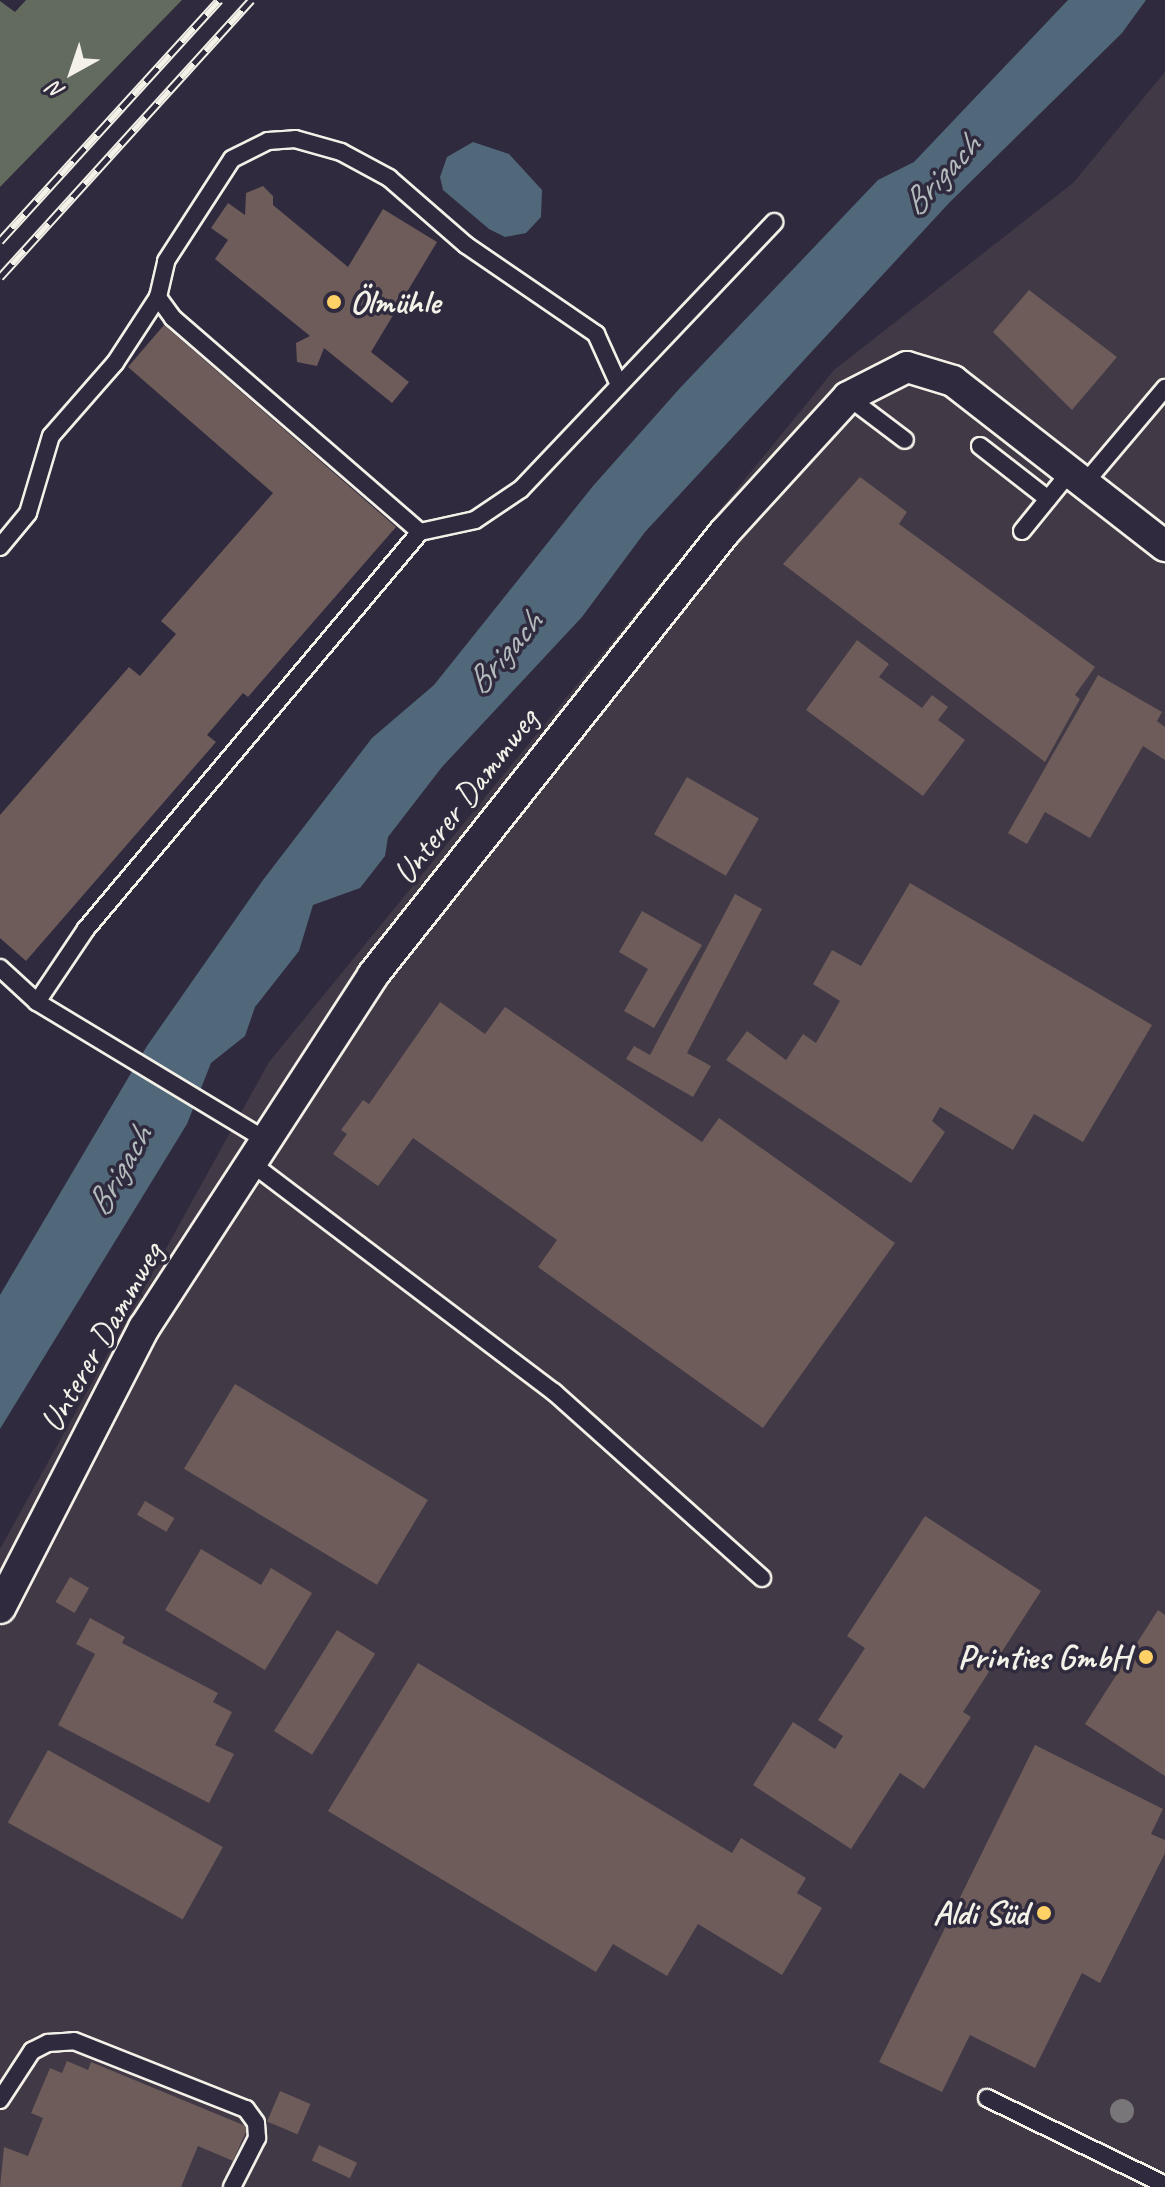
<!DOCTYPE html>
<meta charset="utf-8">
<style>
body{margin:0}
#map{position:relative;width:1165px;height:2187px;overflow:hidden;background:#2f2a3d;font-family:Caveat,sans-serif}
div>[style]{position:absolute}
[style*='--x']{left:calc(var(--x)*1px);top:calc(var(--y)*1px);width:calc(var(--w)*1px);rotate:calc(var(--a)*1deg)}
.built>*{inset:0;background:#423946}
.green>*{inset:0;background:#636a5e}
.water>*{inset:0;background:#51687b}
.building>*{inset:0;background:#6d5c5a;transform-origin:0 0}
.roads{filter:drop-shadow(2px 0 #f4f1e8) drop-shadow(-2px 0 #f4f1e8) drop-shadow(0 2px #f4f1e8) drop-shadow(0 -2px #f4f1e8)}
.service>*{height:16px;margin:-8px;padding:0 8px;transform-origin:8px;border-radius:8px;background:#2f2a3d}
.minor>*{height:30px;margin:-15px;padding:0 15px;transform-origin:15px;border-radius:15px;background:#2f2a3d}
.rail>*{height:9px;margin-top:-4.5px;transform-origin:0;background:repeating-linear-gradient(90deg,#2f2a3d 0 18px,#f4f1e8 0 36px);box-sizing:border-box;border-block:2px solid #f4f1e8}
.trees>*{width:24px;height:24px;margin:-12px;border-radius:50%;background:#787679}
.dots>*{width:22px;height:22px;translate:-50% -50%;box-sizing:border-box;border:4px solid #2f2a3d;border-radius:50%}
span{translate:-50% -50%;white-space:nowrap;text-align:center;line-height:1.15;-webkit-text-stroke:7px #2f2a3d;paint-order:stroke}
.poi-label{font-size:34px;color:#f4f1e8;font-weight:700}
.left{translate:0 -50%;text-align:left}
.right{translate:-100% -50%;text-align:right}
.street-label{font-size:34px;color:#f4f1e8}
.water-label{font-size:36px;color:#b3babc;font-style:italic}
.north{position:absolute;left:32px;top:32px;width:80px;height:80px;-webkit-text-stroke:6px #2f2a3d;paint-order:stroke;rotate:220deg;font-size:22px;font-weight:700;line-height:32px;text-align:center;color:#f4f1e8}
.north::after{content:'';display:block;margin:auto;width:28px;height:36px;background:#f4f1e8;clip-path:polygon(50% 0,100% 100%,50% 72%,0 100%)}
</style>
<div id="map">
<div class="built">
<i style="clip-path:polygon(1165px 72px,1165px 2187px,0 2187px,0 1549px,269px 1062px,834px 370px,1073px 183px)"></i>
</div>
<div class="green">
<i style="clip-path:polygon(26px 0,182px 0,0 187px,0 1px,15px 12px)"></i>
</div>
<div class="water">
<i style="clip-path:polygon(1068px 0,1146px 0,1122px 33px,949px 203px,645px 532px,582px 617px,442px 767px,388px 837px,385px 856px,360px 888px,313px 905px,299px 951px,255px 1007px,245px 1036px,211px 1063px,187px 1124px,0 1429px,0 1295px,147px 1046px,263px 880px,372px 738px,434px 685px,593px 486px,680px 388px,878px 180px,914px 162px)"></i>
<i style="clip-path:polygon(473px 142px,509px 154px,542px 190px,541px 217px,526px 233px,505px 237px,489px 229px,443px 190px,440px 177px,447px 157px)"></i>
</div>
<div class="building">
<i style="clip-path:polygon(263px 186px,273px 196px,273px 205px,348px 267px,383px 209px,437px 242px,371px 352px,409px 382px,392px 403px,324px 348px,317px 366px,297px 362px,296px 343px,310px 336px,215px 259px,228px 240px,211px 228px,228px 203px,245px 215px,246px 193px)"></i>
<i style="clip-path:polygon(1029px 290px,1117px 357px,1072px 410px,993px 332px)"></i>
<i style="clip-path:polygon(164px 325px,396px 527px,248px 697px,243px 693px,207px 735px,216px 742px,26px 961px,0 938px,0 815px,129px 667px,140px 676px,176px 634px,161px 621px,273px 493px,128px 367px)"></i>
<i style="clip-path:polygon(860px 477px,907px 512px,899px 524px,1095px 667px,1075px 695px,1080px 699px,1045px 762px,783px 564px)"></i>
<i style="clip-path:polygon(857px 640px,889px 664px,879px 677px,922px 708px,932px 695px,948px 707px,938px 720px,965px 740px,923px 796px,806px 710px)"></i>
<i style="clip-path:polygon(1098px 675px,1162px 712px,1157px 721px,1165px 727px,1165px 760px,1143px 746px,1090px 838px,1045px 812px,1027px 844px,1008px 833px)"></i>
<i style="left:687px;top:777px;width:83px;height:66px;rotate:30deg"></i>
<i style="clip-path:polygon(910px 883px,1152px 1025px,1083px 1142px,1034px 1114px,1013px 1150px,940px 1107px,932px 1121px,945px 1132px,911px 1183px,726px 1060px,747px 1031px,786px 1060px,803px 1034px,816px 1043px,840px 1001px,813px 984px,832px 950px,861px 966px)"></i>
<i style="clip-path:polygon(735px 894px,762px 909px,687px 1053px,711px 1066px,693px 1097px,626px 1059px,634px 1046px,650px 1055px)"></i>
<i style="clip-path:polygon(642px 911px,702px 945px,654px 1028px,624px 1011px,648px 969px,619px 952px)"></i>
<i style="clip-path:polygon(440px 1002px,485px 1034px,505px 1007px,702px 1142px,719px 1118px,895px 1243px,763px 1428px,538px 1267px,557px 1240px,413px 1138px,378px 1186px,333px 1154px,347px 1134px,341px 1130px,363px 1100px,369px 1104px)"></i>
<i style="left:235px;top:1384px;width:225px;height:99px;rotate:31deg"></i>
<i style="left:145px;top:1501px;width:34px;height:16px;rotate:30deg"></i>
<i style="clip-path:polygon(925px 1516px,1041px 1591px,963px 1712px,971px 1717px,924px 1789px,900px 1773px,851px 1849px,753px 1785px,793px 1722px,835px 1749px,843px 1736px,818px 1720px,865px 1648px,847px 1636px)"></i>
<i style="clip-path:polygon(201px 1549px,261px 1585px,271px 1568px,312px 1593px,265px 1670px,165px 1610px)"></i>
<i style="left:70px;top:1577px;width:22px;height:29px;rotate:30deg"></i>
<i style="clip-path:polygon(1158px 1610px,1165px 1615px,1165px 1776px,1085px 1724px)"></i>
<i style="clip-path:polygon(90px 1618px,125px 1637px,122px 1643px,218px 1693px,213px 1702px,232px 1712px,215px 1745px,234px 1754px,209px 1803px,58px 1725px,95px 1654px,76px 1644px)"></i>
<i style="left:337px;top:1630px;width:45px;height:119px;rotate:32deg"></i>
<i style="clip-path:polygon(418px 1663px,732px 1853px,741px 1838px,806px 1878px,797px 1893px,822px 1908px,782px 1975px,698px 1924px,667px 1976px,613px 1944px,596px 1972px,328px 1811px)"></i>
<i style="clip-path:polygon(1035px 1745px,1163px 1809px,1151px 1834px,1165px 1840px,1165px 1853px,1100px 1983px,1082px 1973px,1035px 2068px,970px 2035px,942px 2092px,879px 2062px)"></i>
<i style="left:48px;top:1750px;width:200px;height:83px;rotate:29deg"></i>
<i style="clip-path:polygon(67px 2061px,88px 2070px,91px 2062px,248px 2127px,233px 2161px,198px 2146px,181px 2187px,0 2187px,4px 2147px,28px 2156px,43px 2118px,31px 2113px,50px 2068px,62px 2073px)"></i>
<i style="left:280px;top:2091px;width:33px;height:33px;rotate:23deg"></i>
<i style="left:319px;top:2145px;width:42px;height:17px;rotate:25deg"></i>
</div>
<div class="roads">
<div class="service">
<i style="--x:848;--y:397;--w:71;--a:37"></i>
<i style="--x:980;--y:446;--w:86;--a:37.9"></i>
<i style="--x:1084;--y:484;--w:126;--a:-49.8"></i>
<i style="--x:1022;--y:531;--w:76;--a:-50.9"></i>
<i style="--x:420;--y:532;--w:327;--a:-139.1"></i>
<i style="--x:173;--y:318;--w:26;--a:-126"></i>
<i style="--x:158;--y:297;--w:37;--a:-77"></i>
<i style="--x:166;--y:261;--w:121;--a:-57.1"></i>
<i style="--x:232;--y:159;--w:40;--a:-26.6"></i>
<i style="--x:268;--y:141;--w:27;--a:-4"></i>
<i style="--x:295;--y:139;--w:48;--a:15.8"></i>
<i style="--x:341;--y:152;--w:55;--a:28.4"></i>
<i style="--x:389;--y:178;--w:102;--a:41"></i>
<i style="--x:466;--y:245;--w:158;--a:34.4"></i>
<i style="--x:596;--y:334;--w:56;--a:65.7"></i>
<i style="--x:0;--y:547;--w:44;--a:-50.5"></i>
<i style="--x:28;--y:513;--w:80;--a:-73.4"></i>
<i style="--x:51;--y:436;--w:97;--a:-48.8"></i>
<i style="--x:115;--y:363;--w:79;--a:-56.9"></i>
<i style="--x:0;--y:968;--w:50;--a:42.6"></i>
<i style="--x:37;--y:1002;--w:267;--a:31.1"></i>
<i style="--x:37;--y:1002;--w:88;--a:-56.1"></i>
<i style="--x:86;--y:929;--w:519;--a:-49.93"></i>
<i style="--x:420;--y:532;--w:56;--a:-12.3"></i>
<i style="--x:475;--y:520;--w:55;--a:-34"></i>
<i style="--x:521;--y:489;--w:368;--a:-46.5"></i>
<i style="--x:251;--y:1163;--w:380;--a:37.1"></i>
<i style="--x:554;--y:1392;--w:279;--a:41.8"></i>
<i style="--x:987;--y:2098;--w:198;--a:26"></i>
<i style="--x:0;--y:2100;--w:59;--a:-56.9"></i>
<i style="--x:32;--y:2051;--w:18;--a:-27"></i>
<i style="--x:48;--y:2043;--w:26;--a:-4"></i>
<i style="--x:74;--y:2041;--w:185;--a:21.6"></i>
<i style="--x:246;--y:2109;--w:17;--a:54"></i>
<i style="--x:256;--y:2123;--w:15;--a:86"></i>
<i style="--x:257;--y:2138;--w:55;--a:117"></i>
</div>
<div class="minor">
<i style="--x:0;--y:1608;--w:315;--a:-62.8"></i>
<i style="--x:144;--y:1328;--w:421;--a:-57"></i>
<i style="--x:373;--y:975;--w:564;--a:-51.55"></i>
<i style="--x:724;--y:533;--w:184;--a:-47.6"></i>
<i style="--x:848;--y:397;--w:66;--a:-27"></i>
<i style="--x:907;--y:367;--w:48;--a:16.9"></i>
<i style="--x:953;--y:381;--w:269;--a:37.9"></i>
</div>
</div>
<div class="rail">
<i style="--x:0;--y:241;--w:326;--a:-47.7"></i>
<i style="--x:0;--y:277;--w:374;--a:-47.8"></i>
</div>
<div class="trees">
<i style="left:1122px;top:2111px"></i>
</div>
<div class="dots">
<i style="left:334px;top:302px;background:#ffd166"></i>
<i style="left:1146px;top:1657px;background:#ffd166"></i>
<i style="left:1044px;top:1913px;background:#ffd166"></i>
</div>
<div class="poi-label">
<span class="left" style="left:350px;top:302px">Ölmühle</span>
<span class="right" style="left:1130px;top:1657px">Printies GmbH</span>
<span class="right" style="left:1028px;top:1913px">Aldi Süd</span>
</div>
<div class="street-label">
<span style="left:465px;top:796px;rotate:-52deg">Unterer Dammweg</span>
<span style="left:101px;top:1337px;rotate:-60deg">Unterer Dammweg</span>
</div>
<div class="water-label">
<span style="left:941px;top:175px;rotate:-47deg">Brigach</span>
<span style="left:504px;top:653px;rotate:-49deg">Brigach</span>
<span style="left:119px;top:1171px;rotate:-60deg">Brigach</span>
</div>
<div class="north">N</div>
</div>
